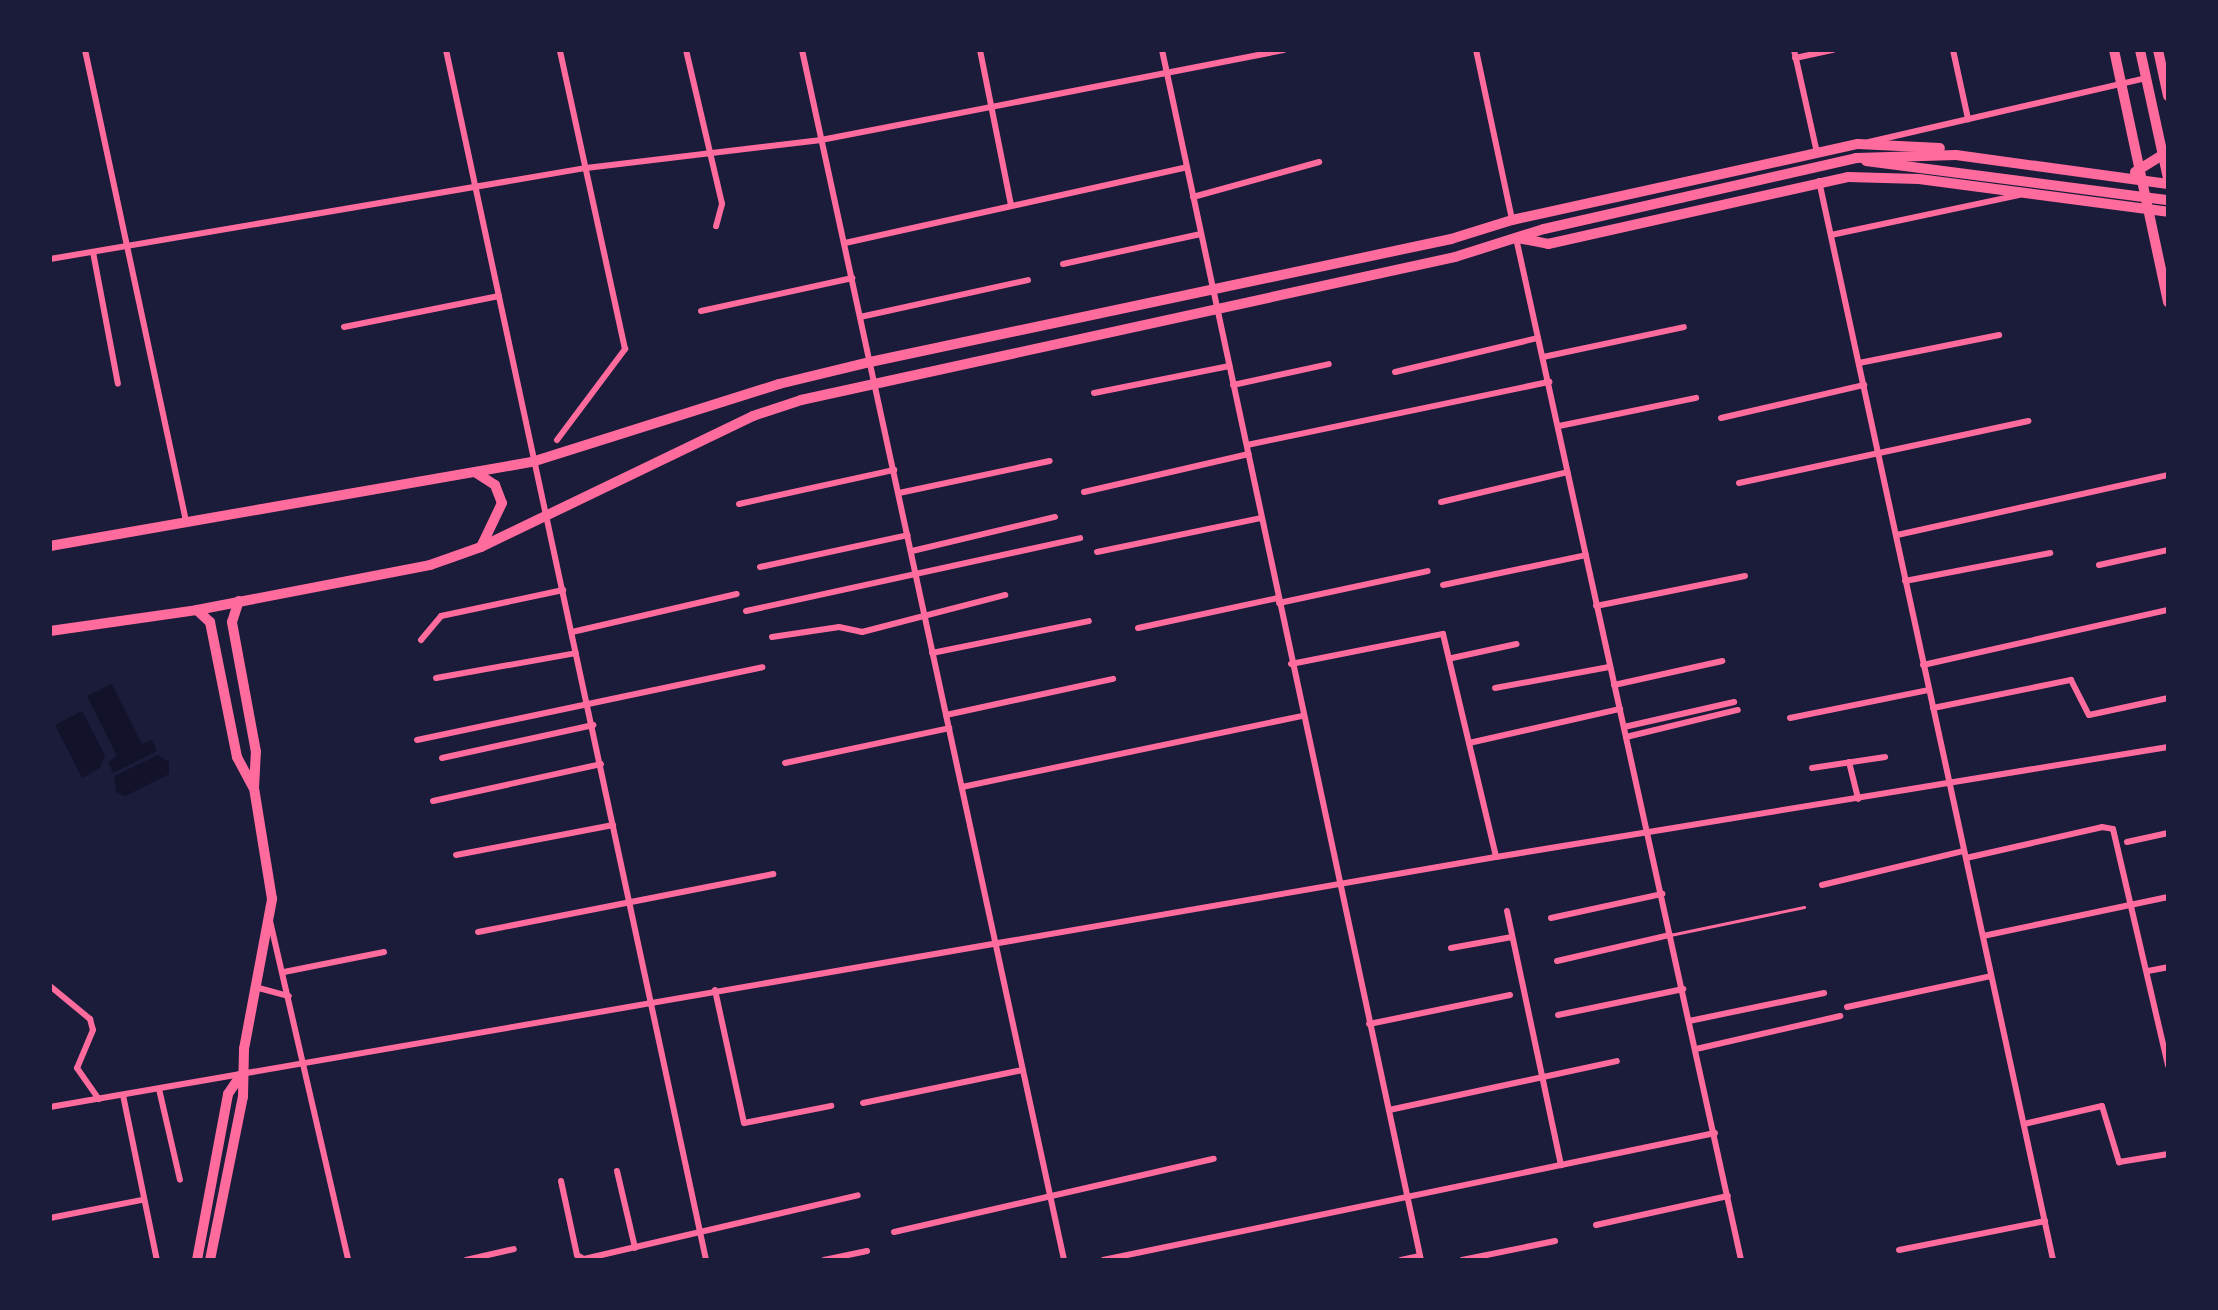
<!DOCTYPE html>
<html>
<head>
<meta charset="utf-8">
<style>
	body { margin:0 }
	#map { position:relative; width:2218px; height:1310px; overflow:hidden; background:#1b1b3a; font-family:Ubuntu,sans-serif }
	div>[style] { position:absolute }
	.water>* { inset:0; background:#12122b }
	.service>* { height:3px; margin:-1.5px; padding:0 1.5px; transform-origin:1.5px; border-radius:1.5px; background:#ff6b9d }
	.minor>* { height:6px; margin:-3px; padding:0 3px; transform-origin:3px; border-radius:3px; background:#ff6b9d }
	.primary>* { height:10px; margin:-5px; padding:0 5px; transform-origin:5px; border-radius:5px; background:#ff6b9d }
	span { translate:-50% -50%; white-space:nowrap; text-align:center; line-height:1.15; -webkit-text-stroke:6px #1b1b3a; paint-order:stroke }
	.frame { position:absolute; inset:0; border:52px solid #1b1b3a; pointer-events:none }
</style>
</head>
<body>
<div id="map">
	<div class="water">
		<div style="clip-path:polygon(112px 684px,142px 744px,152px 740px,157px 751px,113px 773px,108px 762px,117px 756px,87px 696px)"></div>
		<div style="clip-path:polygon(82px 711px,105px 755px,100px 768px,82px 778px,55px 725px)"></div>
		<div style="clip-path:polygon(158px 755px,169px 762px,169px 774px,125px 796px,116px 792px,114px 776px)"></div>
	</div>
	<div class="service">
		<div style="left:1670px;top:935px;width:137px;rotate:-11.8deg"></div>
	</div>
	<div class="minor">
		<div style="left:85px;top:50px;width:482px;rotate:77.9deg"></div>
		<div style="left:446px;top:50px;width:1238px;rotate:77.87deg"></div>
		<div style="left:686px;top:50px;width:158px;rotate:76.8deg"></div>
		<div style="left:722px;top:204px;width:23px;rotate:105deg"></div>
		<div style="left:802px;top:50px;width:1238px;rotate:77.78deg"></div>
		<div style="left:980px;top:50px;width:158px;rotate:78.7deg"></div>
		<div style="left:1162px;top:50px;width:1237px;rotate:77.92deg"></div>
		<div style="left:1476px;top:50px;width:174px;rotate:78deg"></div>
		<div style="left:1794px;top:50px;width:106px;rotate:77.4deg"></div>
		<div style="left:1953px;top:50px;width:71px;rotate:77.7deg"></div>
		<div style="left:1795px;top:58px;width:39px;rotate:-12deg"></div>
		<div style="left:1869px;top:142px;width:284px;rotate:-13deg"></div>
		<div style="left:1819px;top:181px;width:1104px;rotate:77.76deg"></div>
		<div style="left:1193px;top:197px;width:131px;rotate:-15.5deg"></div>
		<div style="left:1831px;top:235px;width:192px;rotate:-12deg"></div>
		<div style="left:1516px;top:238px;width:1046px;rotate:77.58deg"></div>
		<div style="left:845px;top:243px;width:350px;rotate:-12.5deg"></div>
		<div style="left:93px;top:252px;width:134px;rotate:79.3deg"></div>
		<div style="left:50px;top:259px;width:544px;rotate:-9.64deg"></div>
		<div style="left:586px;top:168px;width:237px;rotate:-6.8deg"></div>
		<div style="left:821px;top:140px;width:471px;rotate:-11deg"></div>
		<div style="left:1063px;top:264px;width:141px;rotate:-12.3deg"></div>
		<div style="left:701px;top:311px;width:155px;rotate:-12.3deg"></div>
		<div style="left:860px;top:317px;width:172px;rotate:-12.4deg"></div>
		<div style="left:344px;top:327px;width:158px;rotate:-11.3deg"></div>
		<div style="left:1543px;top:357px;width:144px;rotate:-12deg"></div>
		<div style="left:1859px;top:363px;width:143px;rotate:-11.3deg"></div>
		<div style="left:1395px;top:372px;width:147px;rotate:-13.4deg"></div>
		<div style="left:1233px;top:385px;width:98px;rotate:-12.3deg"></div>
		<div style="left:1094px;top:393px;width:138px;rotate:-11.3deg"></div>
		<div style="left:1721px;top:418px;width:147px;rotate:-13deg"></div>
		<div style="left:1559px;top:426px;width:140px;rotate:-11.6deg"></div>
		<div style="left:557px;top:440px;width:114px;rotate:-53.2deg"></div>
		<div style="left:625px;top:349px;width:306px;rotate:-102.3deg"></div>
		<div style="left:1247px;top:445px;width:309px;rotate:-11.8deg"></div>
		<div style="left:1739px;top:483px;width:296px;rotate:-12.1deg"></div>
		<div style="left:1084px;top:492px;width:169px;rotate:-13deg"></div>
		<div style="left:899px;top:493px;width:154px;rotate:-12deg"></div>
		<div style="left:1441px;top:502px;width:130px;rotate:-13.3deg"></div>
		<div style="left:739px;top:504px;width:159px;rotate:-12.4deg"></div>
		<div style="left:1897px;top:535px;width:278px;rotate:-12.5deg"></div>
		<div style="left:912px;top:551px;width:147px;rotate:-13.4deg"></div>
		<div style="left:1097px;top:552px;width:167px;rotate:-11.7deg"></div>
		<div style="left:2099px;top:565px;width:71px;rotate:-12.3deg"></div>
		<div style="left:760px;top:567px;width:151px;rotate:-12.2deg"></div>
		<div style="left:1905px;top:581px;width:148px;rotate:-10.9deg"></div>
		<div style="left:1443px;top:585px;width:146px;rotate:-11.8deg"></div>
		<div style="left:1279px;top:603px;width:152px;rotate:-12.1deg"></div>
		<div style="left:1596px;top:606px;width:152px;rotate:-11.4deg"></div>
		<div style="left:746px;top:611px;width:342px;rotate:-12.3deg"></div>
		<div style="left:1138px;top:628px;width:143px;rotate:-12.1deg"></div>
		<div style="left:572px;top:632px;width:169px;rotate:-13deg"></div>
		<div style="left:772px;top:637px;width:68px;rotate:-8.5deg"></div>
		<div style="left:839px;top:627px;width:24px;rotate:12deg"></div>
		<div style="left:862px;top:632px;width:148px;rotate:-14.5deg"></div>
		<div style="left:421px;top:640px;width:31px;rotate:-50deg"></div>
		<div style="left:441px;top:616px;width:125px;rotate:-12deg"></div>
		<div style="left:932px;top:653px;width:160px;rotate:-11.5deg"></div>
		<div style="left:1452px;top:658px;width:66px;rotate:-12.2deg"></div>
		<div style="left:1291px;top:664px;width:155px;rotate:-11.2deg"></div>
		<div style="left:1443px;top:634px;width:229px;rotate:76.6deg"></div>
		<div style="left:1923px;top:665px;width:251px;rotate:-12.7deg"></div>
		<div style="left:436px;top:678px;width:142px;rotate:-10.1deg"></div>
		<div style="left:1614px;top:685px;width:111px;rotate:-12.5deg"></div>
		<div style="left:1495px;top:688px;width:116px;rotate:-10.4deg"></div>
		<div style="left:1933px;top:708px;width:141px;rotate:-11.5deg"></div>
		<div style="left:2071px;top:680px;width:39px;rotate:63deg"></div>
		<div style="left:2089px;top:715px;width:81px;rotate:-12.1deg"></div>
		<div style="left:946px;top:715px;width:171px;rotate:-12.2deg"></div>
		<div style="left:1790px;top:718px;width:142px;rotate:-11.4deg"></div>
		<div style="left:1624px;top:727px;width:113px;rotate:-12.8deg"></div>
		<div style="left:1626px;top:737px;width:115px;rotate:-13.6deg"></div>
		<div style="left:417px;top:740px;width:353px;rotate:-11.9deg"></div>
		<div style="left:1469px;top:743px;width:155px;rotate:-12.7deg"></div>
		<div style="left:442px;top:758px;width:155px;rotate:-12.3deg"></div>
		<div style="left:1849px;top:762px;width:38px;rotate:76deg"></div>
		<div style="left:785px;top:763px;width:168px;rotate:-12deg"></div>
		<div style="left:1812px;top:768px;width:74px;rotate:-8.6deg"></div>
		<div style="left:962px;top:787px;width:348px;rotate:-11.8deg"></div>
		<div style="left:433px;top:801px;width:172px;rotate:-12.4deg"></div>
		<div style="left:2127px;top:842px;width:42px;rotate:-12.4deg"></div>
		<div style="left:456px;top:855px;width:160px;rotate:-10.8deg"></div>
		<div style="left:1966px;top:858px;width:139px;rotate:-12.8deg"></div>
		<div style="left:2102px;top:827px;width:11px;rotate:10deg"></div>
		<div style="left:2113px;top:829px;width:243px;rotate:76.9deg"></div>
		<div style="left:1822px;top:885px;width:146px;rotate:-13.5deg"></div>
		<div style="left:1507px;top:911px;width:260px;rotate:78deg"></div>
		<div style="left:1551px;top:918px;width:114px;rotate:-12.2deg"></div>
		<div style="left:270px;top:921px;width:348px;rotate:77deg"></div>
		<div style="left:478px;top:932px;width:301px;rotate:-11.1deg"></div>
		<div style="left:1983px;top:936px;width:189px;rotate:-11.9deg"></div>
		<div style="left:1451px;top:948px;width:62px;rotate:-10.2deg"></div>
		<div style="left:1557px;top:961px;width:116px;rotate:-13deg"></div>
		<div style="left:2148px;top:971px;width:20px;rotate:-11deg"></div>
		<div style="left:284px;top:972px;width:102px;rotate:-11.3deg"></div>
		<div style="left:50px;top:986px;width:52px;rotate:39.5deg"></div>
		<div style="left:90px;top:1019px;width:11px;rotate:75deg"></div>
		<div style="left:93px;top:1030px;width:41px;rotate:112.8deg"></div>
		<div style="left:77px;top:1068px;width:38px;rotate:55deg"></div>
		<div style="left:255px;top:987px;width:35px;rotate:15deg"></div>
		<div style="left:715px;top:990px;width:136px;rotate:77.7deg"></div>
		<div style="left:744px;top:1123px;width:89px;rotate:-11.1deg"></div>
		<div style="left:1847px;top:1007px;width:147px;rotate:-12.1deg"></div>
		<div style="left:1558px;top:1015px;width:128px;rotate:-11.7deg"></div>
		<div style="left:1689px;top:1021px;width:138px;rotate:-11.7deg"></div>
		<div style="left:1369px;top:1024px;width:144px;rotate:-11.6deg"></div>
		<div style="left:1696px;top:1049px;width:148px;rotate:-12.9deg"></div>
		<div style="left:159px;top:1089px;width:93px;rotate:77deg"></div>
		<div style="left:123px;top:1095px;width:168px;rotate:78.4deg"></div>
		<div style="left:863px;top:1103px;width:163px;rotate:-11.7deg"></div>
		<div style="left:50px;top:1107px;width:1467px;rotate:-9.81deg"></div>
		<div style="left:1496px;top:857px;width:681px;rotate:-9.3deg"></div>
		<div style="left:1389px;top:1110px;width:233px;rotate:-12.1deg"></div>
		<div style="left:2024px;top:1124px;width:80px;rotate:-13deg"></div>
		<div style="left:2102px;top:1106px;width:59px;rotate:73.1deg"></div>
		<div style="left:2119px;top:1162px;width:50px;rotate:-9.3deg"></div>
		<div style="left:617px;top:1171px;width:79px;rotate:76.8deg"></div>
		<div style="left:561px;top:1181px;width:76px;rotate:77.8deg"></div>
		<div style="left:577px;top:1255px;width:8px;rotate:30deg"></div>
		<div style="left:584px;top:1259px;width:281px;rotate:-13.1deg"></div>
		<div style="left:50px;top:1218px;width:94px;rotate:-11.1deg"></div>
		<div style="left:1596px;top:1225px;width:135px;rotate:-12.4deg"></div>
		<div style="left:894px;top:1232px;width:328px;rotate:-12.9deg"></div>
		<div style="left:1899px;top:1250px;width:149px;rotate:-11.2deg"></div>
		<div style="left:466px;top:1260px;width:49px;rotate:-12.9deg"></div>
		<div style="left:824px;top:1260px;width:44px;rotate:-11.8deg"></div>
		<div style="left:1103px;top:1260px;width:625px;rotate:-11.72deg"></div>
		<div style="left:1401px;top:1260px;width:19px;rotate:-12deg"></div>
		<div style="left:1462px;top:1260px;width:95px;rotate:-11.5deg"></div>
	</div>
	<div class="primary">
		<div style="left:2114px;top:50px;width:258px;rotate:77.9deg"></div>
		<div style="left:2140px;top:50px;width:131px;rotate:77.7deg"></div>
		<div style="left:2158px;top:50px;width:47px;rotate:77.7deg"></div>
		<div style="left:1866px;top:161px;width:305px;rotate:7.4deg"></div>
		<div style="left:2135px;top:172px;width:36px;rotate:-32deg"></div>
		<div style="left:1518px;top:238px;width:31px;rotate:11deg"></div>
		<div style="left:1548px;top:244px;width:307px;rotate:-12.6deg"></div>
		<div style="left:1848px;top:177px;width:71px;rotate:1.6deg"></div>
		<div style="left:1919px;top:179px;width:251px;rotate:7.5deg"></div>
		<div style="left:475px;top:472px;width:24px;rotate:33deg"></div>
		<div style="left:495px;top:485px;width:19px;rotate:69deg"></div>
		<div style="left:502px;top:503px;width:47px;rotate:115.5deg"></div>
		<div style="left:50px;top:546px;width:492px;rotate:-9.9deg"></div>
		<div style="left:535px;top:461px;width:256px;rotate:-17.5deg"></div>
		<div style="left:779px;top:384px;width:94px;rotate:-13.6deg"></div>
		<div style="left:870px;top:362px;width:594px;rotate:-11.95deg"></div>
		<div style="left:1451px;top:239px;width:64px;rotate:-17.3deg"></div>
		<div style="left:1512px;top:220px;width:354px;rotate:-12.4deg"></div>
		<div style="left:1858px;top:144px;width:82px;rotate:2.8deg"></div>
		<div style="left:197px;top:610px;width:18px;rotate:43deg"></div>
		<div style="left:210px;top:622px;width:138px;rotate:78.7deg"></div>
		<div style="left:237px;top:757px;width:34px;rotate:62deg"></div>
		<div style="left:50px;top:631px;width:148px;rotate:-8.1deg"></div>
		<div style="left:197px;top:610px;width:237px;rotate:-10.9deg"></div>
		<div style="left:430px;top:565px;width:54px;rotate:-19.4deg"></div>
		<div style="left:481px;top:547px;width:302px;rotate:-25.7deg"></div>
		<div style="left:753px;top:416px;width:51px;rotate:-18.4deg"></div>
		<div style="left:801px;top:400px;width:669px;rotate:-12.33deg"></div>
		<div style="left:1455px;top:257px;width:93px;rotate:-17.5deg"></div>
		<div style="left:1544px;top:229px;width:320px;rotate:-12.8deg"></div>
		<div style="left:1856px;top:158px;width:100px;rotate:-1.7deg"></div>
		<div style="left:1956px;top:155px;width:214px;rotate:7.8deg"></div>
		<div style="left:197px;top:1260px;width:169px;rotate:-79.4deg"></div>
		<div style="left:228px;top:1094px;width:22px;rotate:-56deg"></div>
		<div style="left:210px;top:1260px;width:166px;rotate:-78.6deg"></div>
		<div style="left:243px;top:1097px;width:48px;rotate:-88.8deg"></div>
		<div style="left:244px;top:1049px;width:153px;rotate:-79.4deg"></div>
		<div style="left:272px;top:899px;width:112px;rotate:-99.2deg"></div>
		<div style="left:254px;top:788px;width:36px;rotate:-87deg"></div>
		<div style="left:256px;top:752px;width:132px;rotate:-100.5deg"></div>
		<div style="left:232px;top:622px;width:22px;rotate:-72deg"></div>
	</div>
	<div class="frame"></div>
</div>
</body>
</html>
